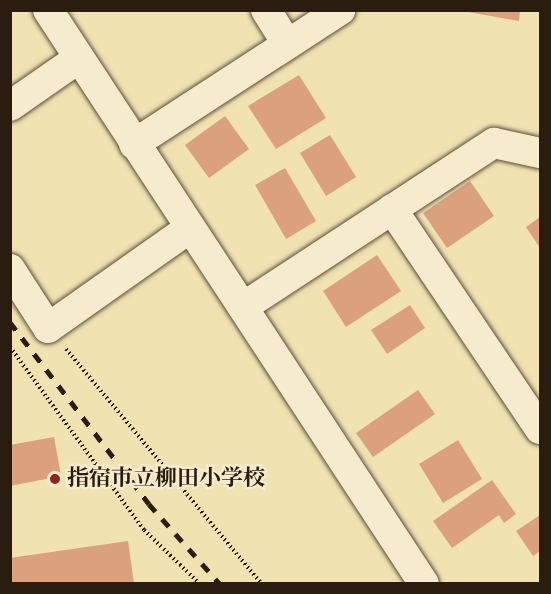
<!DOCTYPE html>
<html>
<head>
<meta charset="utf-8">
<style>
	body { margin:0 }
	#map { position:relative; width:551px; height:594px; overflow:hidden; background:#f1e2b2; font-family:Cardo,"Noto Serif JP",serif }
	div>[style] { position:absolute }
	.building>* { inset:0; background:#dba17d }
	.path>* { height:4px; margin-top:-2px; transform-origin:0; background:repeating-linear-gradient(90deg,#2b1c10 0 1.5px,transparent 0 4.5px) }
	.roads { filter:drop-shadow(0 0 2px #5c4e38) drop-shadow(0 0 2px #5c4e38) }
	.street>* { height:30px; margin:-15px; padding:0 15px; transform-origin:15px; border-radius:15px; background:#f6eccd }
	.rail>* { height:4.5px; margin-top:-2.25px; transform-origin:0; background:repeating-linear-gradient(90deg,#2b1c10 0 10px,transparent 0 20px) }
	.dots>* { width:16px; height:16px; translate:-50% -50%; box-sizing:border-box; border:3px solid #f6eccd; border-radius:50% }
	span { translate:-50% -50%; white-space:nowrap; text-align:center; line-height:1.15; -webkit-text-stroke:5px #f6eccd; paint-order:stroke }
	.poi-label { font-size:22px; color:#2b1c10; font-weight:700 }
	.left { translate:0 -50%; text-align:left }
	.frame { position:absolute; inset:0; border:12px solid #2b1c10; pointer-events:none }
</style>
</head>
<body>
<div id="map">
	<div class="building">
		<div style="clip-path:polygon(457px 10px,520px 10px,519px 21px)"></div>
		<div style="clip-path:polygon(299px 75px,326px 118px,276px 149px,248px 106px)"></div>
		<div style="clip-path:polygon(225px 116px,249px 149px,209px 178px,185px 145px)"></div>
		<div style="clip-path:polygon(330px 135px,356px 177px,326px 196px,300px 153px)"></div>
		<div style="clip-path:polygon(285px 168px,316px 221px,286px 239px,255px 185px)"></div>
		<div style="clip-path:polygon(470px 181px,494px 216px,447px 248px,423px 213px)"></div>
		<div style="clip-path:polygon(540px 217px,540px 248px,526px 227px)"></div>
		<div style="clip-path:polygon(377px 255px,401px 291px,346px 327px,323px 291px)"></div>
		<div style="clip-path:polygon(410px 305px,425px 328px,387px 354px,371px 330px)"></div>
		<div style="clip-path:polygon(418px 390px,435px 414px,373px 457px,356px 433px)"></div>
		<div style="clip-path:polygon(54px 437px,61px 476px,10px 486px,10px 445px)"></div>
		<div style="clip-path:polygon(458px 440px,482px 479px,443px 503px,419px 464px)"></div>
		<div style="clip-path:polygon(492px 480px,516px 514px,504px 523px,499px 515px,452px 548px,433px 521px)"></div>
		<div style="clip-path:polygon(540px 515px,540px 551px,533px 556px,516px 531px)"></div>
		<div style="clip-path:polygon(128px 541px,134px 584px,10px 584px,10px 558px)"></div>
	</div>
	<div class="path">
		<div style="left:10px;top:347px;width:227px;rotate:53.8deg"></div>
		<div style="left:144px;top:530px;width:78px;rotate:44deg"></div>
		<div style="left:66px;top:349px;width:306px;rotate:50.2deg"></div>
	</div>
	<div class="roads">
		<div class="street">
			<div style="left:48px;top:10px;width:686px;rotate:56.77deg"></div>
			<div style="left:266px;top:10px;width:39px;rotate:58deg"></div>
			<div style="left:10px;top:106px;width:84px;rotate:-34.8deg"></div>
			<div style="left:134px;top:144px;width:246px;rotate:-33deg"></div>
			<div style="left:392px;top:209px;width:265px;rotate:56.1deg"></div>
			<div style="left:10px;top:269px;width:70px;rotate:57.2deg"></div>
			<div style="left:48px;top:328px;width:174px;rotate:-35.2deg"></div>
			<div style="left:243px;top:307px;width:300px;rotate:-33.2deg"></div>
			<div style="left:494px;top:143px;width:47px;rotate:12.3deg"></div>
		</div>
	</div>
	<div class="rail">
		<div style="left:10px;top:322px;width:229px;rotate:52.6deg"></div>
		<div style="left:149px;top:504px;width:107px;rotate:48.4deg"></div>
	</div>
	<div class="dots">
		<div style="left:55px;top:479px;background:#8f2418"></div>
	</div>
	<div class="poi-label">
		<span class="left" style="left:67px;top:479px">指宿市立柳田小学校</span>
	</div>
	<div class="frame"></div>
</div>
</body>
</html>
